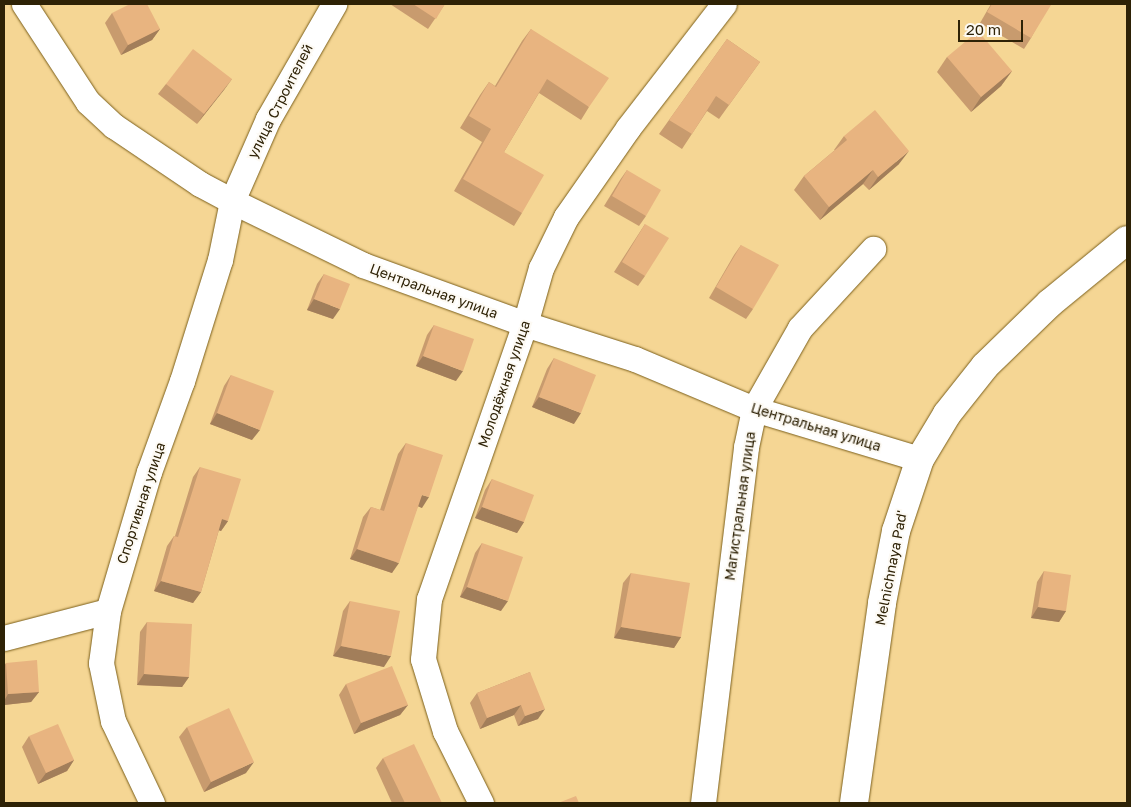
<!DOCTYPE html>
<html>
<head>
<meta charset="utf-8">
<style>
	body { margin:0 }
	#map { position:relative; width:1131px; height:807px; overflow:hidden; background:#f5d694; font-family:"Golos Text",sans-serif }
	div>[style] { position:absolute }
	.roads { filter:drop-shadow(0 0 1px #7b5f1b) drop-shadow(0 0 1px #7b5f1b) }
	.minor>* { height:25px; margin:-12.5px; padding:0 12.5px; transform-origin:12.5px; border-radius:12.5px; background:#fff }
	.tertiary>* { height:28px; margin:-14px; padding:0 14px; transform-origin:14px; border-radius:14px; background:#fff }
	.wall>* { inset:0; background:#c89b6e }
	.shaded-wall>* { inset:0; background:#a27e5a }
	.building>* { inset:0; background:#e8b480 }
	span { translate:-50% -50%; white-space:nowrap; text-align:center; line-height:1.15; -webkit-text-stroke:4px #fdfaf4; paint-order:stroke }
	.street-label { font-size:14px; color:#2e2206 }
	.frame { position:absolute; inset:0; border:5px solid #2e2206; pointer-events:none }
	.scale { position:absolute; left:958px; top:20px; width:65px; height:22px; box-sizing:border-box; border:2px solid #2e2206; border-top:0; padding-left:6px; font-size:15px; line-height:18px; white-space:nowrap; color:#2e2206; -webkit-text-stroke:4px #fdfaf4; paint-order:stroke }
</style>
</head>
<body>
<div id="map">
	<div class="roads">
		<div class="minor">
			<div style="left:24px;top:4px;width:117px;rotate:56.9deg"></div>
			<div style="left:88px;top:102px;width:35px;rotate:43deg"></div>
			<div style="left:114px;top:126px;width:104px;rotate:34deg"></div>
			<div style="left:200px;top:184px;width:36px;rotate:28deg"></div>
			<div style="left:232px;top:201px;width:146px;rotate:26deg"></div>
			<div style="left:363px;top:265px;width:172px;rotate:20deg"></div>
			<div style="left:525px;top:324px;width:115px;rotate:17.7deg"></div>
			<div style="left:635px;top:359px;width:129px;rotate:22.8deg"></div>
			<div style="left:754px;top:409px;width:173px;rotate:16.8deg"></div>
			<div style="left:4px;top:638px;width:107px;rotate:-14.6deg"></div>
			<div style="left:152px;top:803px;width:91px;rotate:-115.4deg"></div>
			<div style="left:113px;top:721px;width:59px;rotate:-101.7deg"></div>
			<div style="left:101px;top:663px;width:52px;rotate:-82.3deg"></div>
			<div style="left:108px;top:611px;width:145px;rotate:-73.6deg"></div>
			<div style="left:149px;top:472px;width:97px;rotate:-70.1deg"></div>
			<div style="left:182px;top:381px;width:127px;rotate:-72.6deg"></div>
			<div style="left:220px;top:260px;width:60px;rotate:-78.5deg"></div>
			<div style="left:232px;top:201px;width:90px;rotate:-66.3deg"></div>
			<div style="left:268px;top:119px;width:133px;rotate:-60.1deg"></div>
			<div style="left:481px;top:803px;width:80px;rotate:-116.6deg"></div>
			<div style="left:445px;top:731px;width:75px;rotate:-107deg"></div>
			<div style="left:423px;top:659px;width:60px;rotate:-84.3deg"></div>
			<div style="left:429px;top:599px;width:291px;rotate:-70.8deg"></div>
			<div style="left:525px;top:324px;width:58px;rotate:-74.1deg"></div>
			<div style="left:541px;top:268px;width:57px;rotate:-63.9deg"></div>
			<div style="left:566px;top:217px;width:108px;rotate:-55.1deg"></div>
			<div style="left:628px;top:128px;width:157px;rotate:-52.3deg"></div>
			<div style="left:703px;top:803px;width:359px;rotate:-83.1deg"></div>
			<div style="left:746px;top:447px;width:39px;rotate:-78deg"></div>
			<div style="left:754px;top:409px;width:93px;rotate:-60.4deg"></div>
			<div style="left:800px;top:328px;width:108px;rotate:-47.3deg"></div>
		</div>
		<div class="tertiary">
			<div style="left:854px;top:803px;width:202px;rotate:-82deg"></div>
			<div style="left:882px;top:603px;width:73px;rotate:-79deg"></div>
			<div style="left:896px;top:531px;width:76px;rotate:-71.6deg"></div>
			<div style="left:920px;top:459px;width:52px;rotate:-59deg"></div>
			<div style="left:947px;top:414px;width:61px;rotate:-51.6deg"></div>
			<div style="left:985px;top:366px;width:91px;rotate:-44.1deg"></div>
			<div style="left:1050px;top:303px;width:99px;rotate:-39.3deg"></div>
		</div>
	</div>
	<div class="wall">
		<div style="clip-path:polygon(390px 4px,445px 4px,428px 29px)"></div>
		<div style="clip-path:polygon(991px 4px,1049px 4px,1031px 38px,1024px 49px,980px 23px)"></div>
		<div style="clip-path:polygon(112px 13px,160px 29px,152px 40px,121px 55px,105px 23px)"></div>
		<div style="clip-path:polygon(531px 29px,589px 107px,581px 120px,539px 93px,504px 152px,522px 213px,514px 226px,454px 191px,482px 142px,460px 128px,480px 95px,489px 82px,495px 86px,522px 41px)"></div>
		<div style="clip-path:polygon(727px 39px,760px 62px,719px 119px,707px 111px,682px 149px,659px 134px)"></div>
		<div style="clip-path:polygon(947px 57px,1012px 71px,1001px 86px,971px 112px,937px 72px)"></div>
		<div style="clip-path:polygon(232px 79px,197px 124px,158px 94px,166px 84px)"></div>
		<div style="clip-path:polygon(844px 136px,899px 164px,869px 190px,863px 184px,820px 220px,794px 190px,804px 176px,835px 150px,834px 150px)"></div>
		<div style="clip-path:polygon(627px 170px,646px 216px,639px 226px,604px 206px,620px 180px)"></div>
		<div style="clip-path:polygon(645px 224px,645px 276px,638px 286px,614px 272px)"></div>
		<div style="clip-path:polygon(741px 245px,753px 309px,746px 319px,709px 298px,734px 255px)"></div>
		<div style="clip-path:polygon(324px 274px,333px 319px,307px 310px,317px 284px)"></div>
		<div style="clip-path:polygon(434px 325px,456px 381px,416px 366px,427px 335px)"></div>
		<div style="clip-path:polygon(554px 358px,574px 424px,532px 407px,547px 369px)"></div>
		<div style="clip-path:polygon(231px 375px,252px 440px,210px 424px,224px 386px)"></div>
		<div style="clip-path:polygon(406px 443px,422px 508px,418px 506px,392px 573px,350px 559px,363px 517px,371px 507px,380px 510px,398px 454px)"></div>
		<div style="clip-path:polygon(200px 467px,228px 521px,221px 531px,219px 530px,201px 592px,193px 603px,154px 591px,167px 546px,174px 536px,175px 536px,193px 477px)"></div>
		<div style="clip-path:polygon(492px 479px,524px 522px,517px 533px,475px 518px,485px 490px)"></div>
		<div style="clip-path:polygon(482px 543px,501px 611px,460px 597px,475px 553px)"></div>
		<div style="clip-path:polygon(1044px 571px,1066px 611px,1059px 622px,1031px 618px,1037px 582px)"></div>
		<div style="clip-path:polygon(631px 573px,681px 637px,674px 648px,614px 638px,623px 583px)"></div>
		<div style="clip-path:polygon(350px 601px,384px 667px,333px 656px,343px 611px)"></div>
		<div style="clip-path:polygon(147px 622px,189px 677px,182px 687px,137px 685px,140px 632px)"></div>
		<div style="clip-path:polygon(6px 663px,39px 692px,31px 702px,4px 705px,4px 666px)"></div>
		<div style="clip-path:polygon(530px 672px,538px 719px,518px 726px,514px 715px,480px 729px,470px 703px,477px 693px)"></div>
		<div style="clip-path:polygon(346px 684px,408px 705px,400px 715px,354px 734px,339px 695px)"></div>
		<div style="clip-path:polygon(187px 727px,246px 773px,204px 792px,179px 737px)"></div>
		<div style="clip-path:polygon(29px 736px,74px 760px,67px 771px,38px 784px,22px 747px)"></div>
		<div style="clip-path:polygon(383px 758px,442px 803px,392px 803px,376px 768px)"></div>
	</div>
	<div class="shaded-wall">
		<div style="clip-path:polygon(160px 29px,152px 40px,121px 55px,128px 45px)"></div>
		<div style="clip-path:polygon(1012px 71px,1001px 86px,971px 112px,981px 97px)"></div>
		<div style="clip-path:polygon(232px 79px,224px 90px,197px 124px,204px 114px)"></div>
		<div style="clip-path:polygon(909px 151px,899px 164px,869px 190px,878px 177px)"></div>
		<div style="clip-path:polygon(873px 170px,863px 184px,820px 220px,829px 207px)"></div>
		<div style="clip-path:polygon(314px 299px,340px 309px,333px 319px,307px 310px)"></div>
		<div style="clip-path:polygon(423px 356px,463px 371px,456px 381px,416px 366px)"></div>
		<div style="clip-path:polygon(539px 397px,581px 413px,574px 424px,532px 407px)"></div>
		<div style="clip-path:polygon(217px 413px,260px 430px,252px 440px,210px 424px)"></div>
		<div style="clip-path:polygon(422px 495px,429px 497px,422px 508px,415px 505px)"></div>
		<div style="clip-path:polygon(482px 507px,524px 522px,517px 533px,475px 518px)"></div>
		<div style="clip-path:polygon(222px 519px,228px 521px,221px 531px,215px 529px)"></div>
		<div style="clip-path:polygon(357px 549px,399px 563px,392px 573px,350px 559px)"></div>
		<div style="clip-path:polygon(161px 581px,201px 592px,193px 603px,154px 591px)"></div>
		<div style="clip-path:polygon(467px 587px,508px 601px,501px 611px,460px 597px)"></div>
		<div style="clip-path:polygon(1038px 607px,1066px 611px,1059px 622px,1031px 618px)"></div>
		<div style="clip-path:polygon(621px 627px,681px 637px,674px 648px,614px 638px)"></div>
		<div style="clip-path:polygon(341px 646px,391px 656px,384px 667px,333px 656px)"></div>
		<div style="clip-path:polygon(144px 674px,189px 677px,182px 687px,137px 685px)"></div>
		<div style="clip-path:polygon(39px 692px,31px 702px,4px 705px,4px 701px,8px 694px)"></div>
		<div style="clip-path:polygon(408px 705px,400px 715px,354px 734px,361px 723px)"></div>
		<div style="clip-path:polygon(521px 705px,514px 715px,480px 729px,487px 718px)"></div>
		<div style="clip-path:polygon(545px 709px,538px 719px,518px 726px,525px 716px)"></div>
		<div style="clip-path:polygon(74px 760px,67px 771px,38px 784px,46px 773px)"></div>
		<div style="clip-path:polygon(254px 762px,246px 773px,204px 792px,211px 782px)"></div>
	</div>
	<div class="building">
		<div style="clip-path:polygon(130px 4px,147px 4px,160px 29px,128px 45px,112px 13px)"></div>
		<div style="clip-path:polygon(413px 4px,445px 4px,436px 19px)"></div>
		<div style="clip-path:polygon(992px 4px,1049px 4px,1051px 5px,1031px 38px,987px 12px)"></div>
		<div style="clip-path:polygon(531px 29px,609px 78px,589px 107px,547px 79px,504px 152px,544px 175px,522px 213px,463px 179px,491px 129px,469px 116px,489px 82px,496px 87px)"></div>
		<div style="clip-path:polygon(978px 31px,1012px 71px,981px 97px,947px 57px)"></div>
		<div style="clip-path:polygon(727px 39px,760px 62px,729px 105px,716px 96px,692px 134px,669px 120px)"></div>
		<div style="clip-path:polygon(193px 49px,232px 79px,204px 114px,166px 84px)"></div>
		<div style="clip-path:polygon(875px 110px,909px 151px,878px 177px,873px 170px,829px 207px,804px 176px,847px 140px,844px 136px)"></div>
		<div style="clip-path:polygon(627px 170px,661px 190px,646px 216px,612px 196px)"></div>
		<div style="clip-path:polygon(645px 224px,669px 238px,645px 276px,622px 262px)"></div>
		<div style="clip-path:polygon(741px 245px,779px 265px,753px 309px,716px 287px)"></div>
		<div style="clip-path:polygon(324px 274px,350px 284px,340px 309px,314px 299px)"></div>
		<div style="clip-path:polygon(434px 325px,474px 339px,463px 371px,423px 356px)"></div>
		<div style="clip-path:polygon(554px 358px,596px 375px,581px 413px,539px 397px)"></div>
		<div style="clip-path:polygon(231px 375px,274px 391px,260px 430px,217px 413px)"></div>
		<div style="clip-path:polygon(406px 443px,443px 455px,429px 497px,422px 495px,399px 563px,357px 549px,371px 507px,384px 511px)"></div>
		<div style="clip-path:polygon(200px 467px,241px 479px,228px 521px,222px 519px,201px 592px,161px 581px,174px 536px,178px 537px)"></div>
		<div style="clip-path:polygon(492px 479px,534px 495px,524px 522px,482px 507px)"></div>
		<div style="clip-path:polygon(482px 543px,523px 557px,508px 601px,467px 587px)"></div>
		<div style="clip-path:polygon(1044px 571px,1071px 575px,1066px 611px,1038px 607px)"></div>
		<div style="clip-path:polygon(631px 573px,690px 583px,681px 637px,621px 627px)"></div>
		<div style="clip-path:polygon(350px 601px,400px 611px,391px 656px,341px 646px)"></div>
		<div style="clip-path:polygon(147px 622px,192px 624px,189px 677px,144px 674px)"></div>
		<div style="clip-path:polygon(37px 660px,39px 692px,8px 694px,6px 663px)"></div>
		<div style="clip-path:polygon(392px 666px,408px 705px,361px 723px,346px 684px)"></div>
		<div style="clip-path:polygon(530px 672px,545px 709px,525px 716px,521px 705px,487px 718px,477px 693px)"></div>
		<div style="clip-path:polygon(229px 708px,254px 762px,211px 782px,187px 727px)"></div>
		<div style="clip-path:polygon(58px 724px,74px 760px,46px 773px,29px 736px)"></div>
		<div style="clip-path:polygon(414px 744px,442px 803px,405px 803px,383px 758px)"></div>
		<div style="clip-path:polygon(576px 796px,579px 803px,558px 803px)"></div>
	</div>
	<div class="street-label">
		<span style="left:280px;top:101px;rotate:-63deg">улица Строителей</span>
		<span style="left:434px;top:291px;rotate:20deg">Центральная улица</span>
		<span style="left:504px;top:384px;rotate:-71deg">Молодёжная улица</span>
		<span style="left:816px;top:427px;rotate:17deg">Центральная улица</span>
		<span style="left:141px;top:503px;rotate:-72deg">Спортивная улица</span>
		<span style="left:740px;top:506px;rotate:-82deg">Магистральная улица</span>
		<span style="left:891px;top:568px;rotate:-79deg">Melnichnaya Pad'</span>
	</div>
	<div class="frame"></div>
	<div class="scale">20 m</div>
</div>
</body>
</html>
